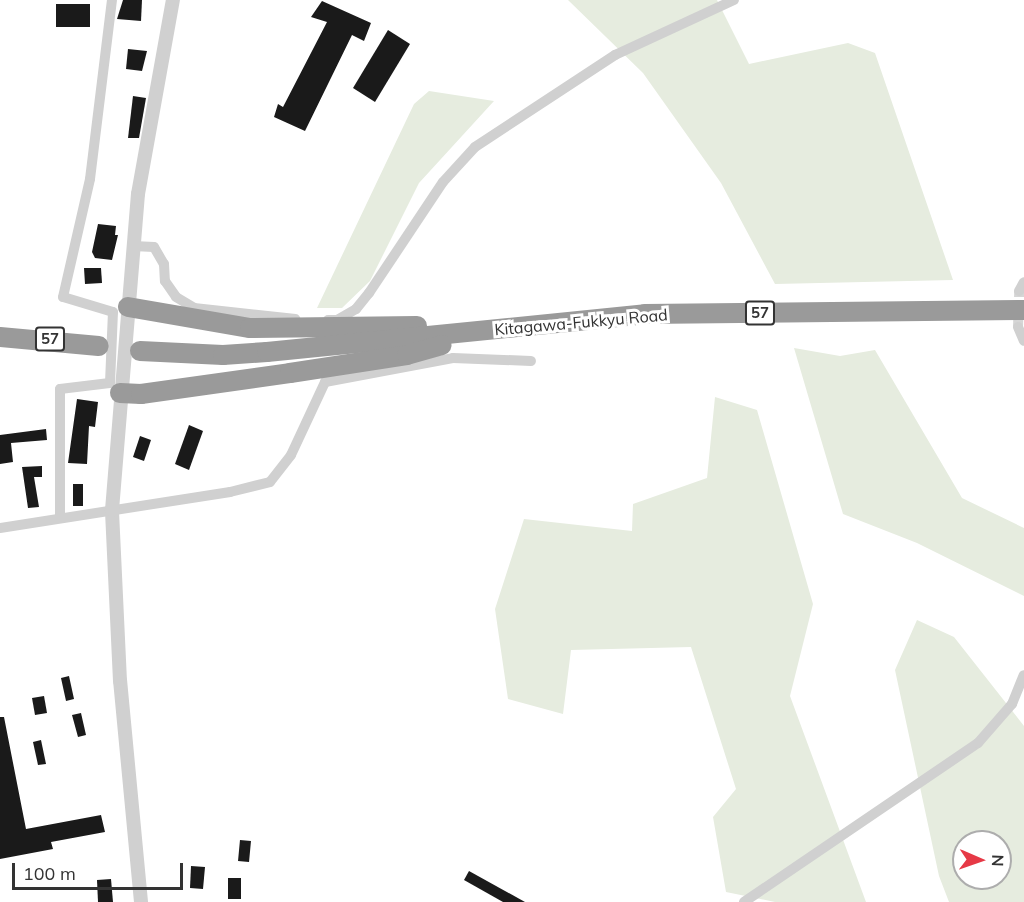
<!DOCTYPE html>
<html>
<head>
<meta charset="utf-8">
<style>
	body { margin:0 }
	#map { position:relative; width:1024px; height:902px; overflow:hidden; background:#fff; font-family:Mulish,sans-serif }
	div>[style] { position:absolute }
	.green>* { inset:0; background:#e6ecdf }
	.building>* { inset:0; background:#1a1a1a }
	.minor-tunnel>* { height:10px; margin-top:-5px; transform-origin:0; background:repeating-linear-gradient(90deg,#d6d6d6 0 10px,transparent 0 15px) }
	.minor>* { height:10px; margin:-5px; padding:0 5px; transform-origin:5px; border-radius:5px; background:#d0d0d0 }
	.tertiary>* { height:14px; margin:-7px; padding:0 7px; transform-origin:7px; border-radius:7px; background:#d0d0d0 }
	.motorway>* { height:20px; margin:-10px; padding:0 10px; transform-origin:10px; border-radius:10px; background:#9a9a9a }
	span { translate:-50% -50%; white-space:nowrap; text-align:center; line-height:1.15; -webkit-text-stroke:6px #fff; paint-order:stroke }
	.shield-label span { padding:2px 4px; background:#fff; border:2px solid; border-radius:4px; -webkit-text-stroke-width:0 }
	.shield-label { font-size:15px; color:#333; font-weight:700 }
	.street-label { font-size:16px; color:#333 }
	.north { position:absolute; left:952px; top:830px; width:60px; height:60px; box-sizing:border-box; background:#fff; border:2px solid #adadad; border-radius:50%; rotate:92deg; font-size:16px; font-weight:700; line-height:24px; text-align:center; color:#333 }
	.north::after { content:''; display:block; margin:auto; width:21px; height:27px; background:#e63946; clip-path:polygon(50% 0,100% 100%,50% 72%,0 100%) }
	.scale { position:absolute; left:12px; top:863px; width:171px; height:27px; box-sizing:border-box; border:3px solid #333; border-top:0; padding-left:8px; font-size:18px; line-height:21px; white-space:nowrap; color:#333; -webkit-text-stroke:4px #fff; paint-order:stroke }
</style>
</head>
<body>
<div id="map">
	<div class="green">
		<div style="clip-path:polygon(568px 0,717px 0,749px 64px,848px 43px,875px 53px,953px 280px,775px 284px,721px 183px,643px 73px)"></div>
		<div style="clip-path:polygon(429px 91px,494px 101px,419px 183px,370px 281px,342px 308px,317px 308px,414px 104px)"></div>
		<div style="clip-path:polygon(794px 348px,840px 356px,875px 350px,962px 498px,1024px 528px,1024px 596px,917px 543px,843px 514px)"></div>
		<div style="clip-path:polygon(715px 397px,757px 410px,813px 604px,790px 696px,866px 902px,775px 902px,726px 892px,713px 817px,736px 789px,691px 647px,571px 650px,563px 714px,508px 699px,495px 609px,524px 519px,632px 531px,633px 504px,707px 478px)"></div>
		<div style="clip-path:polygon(evenodd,917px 620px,954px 637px,1024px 726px,1024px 902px,949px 902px,939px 876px,895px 670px,917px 620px,964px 842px,1000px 842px,1000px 878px,964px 878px,964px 842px)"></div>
	</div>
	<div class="building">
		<div style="clip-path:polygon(123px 0,142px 0,141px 21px,117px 19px)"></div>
		<div style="clip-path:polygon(322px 1px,371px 23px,364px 41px,352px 35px,305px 131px,274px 117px,278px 104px,283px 107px,327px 22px,311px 17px)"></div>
		<div style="clip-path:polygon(56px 4px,90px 4px,90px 27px,56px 27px)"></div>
		<div style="clip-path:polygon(388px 30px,410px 44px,375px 102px,353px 88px)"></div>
		<div style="clip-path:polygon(128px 49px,147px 51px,142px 71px,126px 69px)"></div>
		<div style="clip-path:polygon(133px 96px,146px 98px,139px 138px,128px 138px)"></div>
		<div style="clip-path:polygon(98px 224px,116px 226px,115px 235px,118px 235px,112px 260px,95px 258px,92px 252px)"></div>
		<div style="clip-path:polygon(84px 268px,101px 268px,102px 283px,85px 284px)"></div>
		<div style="clip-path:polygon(77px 399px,98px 402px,95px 427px,89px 426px,87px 464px,68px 463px)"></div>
		<div style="clip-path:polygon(189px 425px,203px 431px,189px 470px,175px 464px)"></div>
		<div style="clip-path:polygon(46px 429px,47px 440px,11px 443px,13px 462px,0 464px,0 435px)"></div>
		<div style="clip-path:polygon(140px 436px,151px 440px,144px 461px,133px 457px)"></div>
		<div style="clip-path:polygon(42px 466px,42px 477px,34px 477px,39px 507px,28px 508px,22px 467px)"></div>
		<div style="clip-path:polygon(73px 484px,83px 484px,83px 506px,73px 506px)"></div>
		<div style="clip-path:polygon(69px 676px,74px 699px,66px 701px,61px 678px)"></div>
		<div style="clip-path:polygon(44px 696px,47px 713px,35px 715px,32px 698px)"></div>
		<div style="clip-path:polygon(81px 713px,86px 735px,78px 737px,72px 715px)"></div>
		<div style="clip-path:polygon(0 717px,4px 717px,26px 829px,101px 815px,105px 832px,51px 842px,53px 849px,0 859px)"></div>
		<div style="clip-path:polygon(41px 740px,46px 764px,38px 765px,33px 742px)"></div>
		<div style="clip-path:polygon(240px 840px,251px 841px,249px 862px,238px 861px)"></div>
		<div style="clip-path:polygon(191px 866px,205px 867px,203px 889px,190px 888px)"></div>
		<div style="clip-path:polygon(469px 871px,525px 902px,503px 902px,464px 880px)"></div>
		<div style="clip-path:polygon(228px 878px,241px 878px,241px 899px,228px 899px)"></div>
		<div style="clip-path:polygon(111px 879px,113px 902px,98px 902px,97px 880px)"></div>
	</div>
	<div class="minor-tunnel">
		<div style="left:1018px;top:327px;width:36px;rotate:-88deg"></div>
	</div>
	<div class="minor">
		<div style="left:133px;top:246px;width:21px;rotate:3deg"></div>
		<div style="left:154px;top:247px;width:20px;rotate:60deg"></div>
		<div style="left:164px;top:264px;width:17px;rotate:87deg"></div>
		<div style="left:165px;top:281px;width:19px;rotate:55deg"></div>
		<div style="left:176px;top:297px;width:21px;rotate:31deg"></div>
		<div style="left:194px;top:308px;width:102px;rotate:6.2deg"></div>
		<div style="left:1019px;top:291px;width:10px;rotate:-61deg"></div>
		<div style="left:328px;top:320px;width:9px"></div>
		<div style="left:337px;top:320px;width:22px;rotate:-30deg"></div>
		<div style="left:356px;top:309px;width:21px;rotate:-51deg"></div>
		<div style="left:369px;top:293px;width:133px;rotate:-56.3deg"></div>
		<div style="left:443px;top:182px;width:47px;rotate:-47.6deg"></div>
		<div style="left:475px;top:147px;width:168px;rotate:-33.3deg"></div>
		<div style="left:615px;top:55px;width:131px;rotate:-24.8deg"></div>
		<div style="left:1018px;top:327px;width:15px;rotate:67deg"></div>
		<div style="left:60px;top:518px;width:129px;rotate:-90deg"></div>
		<div style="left:60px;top:389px;width:50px;rotate:-6.8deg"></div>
		<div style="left:110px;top:383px;width:71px;rotate:-87.6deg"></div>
		<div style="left:113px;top:312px;width:52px;rotate:-163.3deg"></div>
		<div style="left:63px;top:297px;width:121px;rotate:-77.1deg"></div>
		<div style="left:90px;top:179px;width:180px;rotate:-83deg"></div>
		<div style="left:0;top:528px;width:233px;rotate:-8.9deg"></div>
		<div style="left:230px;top:492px;width:41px;rotate:-14deg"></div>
		<div style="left:270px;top:482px;width:34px;rotate:-52deg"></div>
		<div style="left:291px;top:455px;width:81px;rotate:-65deg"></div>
		<div style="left:325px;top:382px;width:130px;rotate:-10.6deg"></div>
		<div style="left:453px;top:358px;width:78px;rotate:2.2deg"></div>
		<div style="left:744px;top:902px;width:283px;rotate:-34.2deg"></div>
		<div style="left:978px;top:743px;width:52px;rotate:-48.9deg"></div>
		<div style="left:1012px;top:704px;width:31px;rotate:-68deg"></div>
	</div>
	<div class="tertiary">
		<div style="left:141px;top:902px;width:222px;rotate:-95.4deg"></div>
		<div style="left:120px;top:681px;width:171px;rotate:-92.7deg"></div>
		<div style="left:112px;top:510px;width:317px;rotate:-85.3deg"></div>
		<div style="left:138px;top:194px;width:197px;rotate:-79.8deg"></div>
	</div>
	<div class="motorway">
		<div style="left:128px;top:307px;width:124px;rotate:9.8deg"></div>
		<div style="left:250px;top:328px;width:167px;rotate:-0.7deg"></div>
		<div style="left:0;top:337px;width:99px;rotate:5.2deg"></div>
		<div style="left:140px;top:351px;width:83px;rotate:2.8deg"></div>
		<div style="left:223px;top:355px;width:44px;rotate:-3.9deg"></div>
		<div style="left:267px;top:352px;width:380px;rotate:-5.7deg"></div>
		<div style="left:645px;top:314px;width:379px;rotate:-0.6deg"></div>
		<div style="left:120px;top:393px;width:21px;rotate:3deg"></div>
		<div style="left:141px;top:394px;width:150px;rotate:-8deg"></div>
		<div style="left:290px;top:373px;width:118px;rotate:-8.7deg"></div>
		<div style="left:407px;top:355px;width:36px;rotate:-16deg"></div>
	</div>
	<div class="shield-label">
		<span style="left:760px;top:313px">57</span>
		<span style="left:50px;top:339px">57</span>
	</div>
	<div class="street-label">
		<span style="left:581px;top:322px;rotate:-5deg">Kitagawa-Fukkyu Road</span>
	</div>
	<div class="north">N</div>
	<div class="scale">100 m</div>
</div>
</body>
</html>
